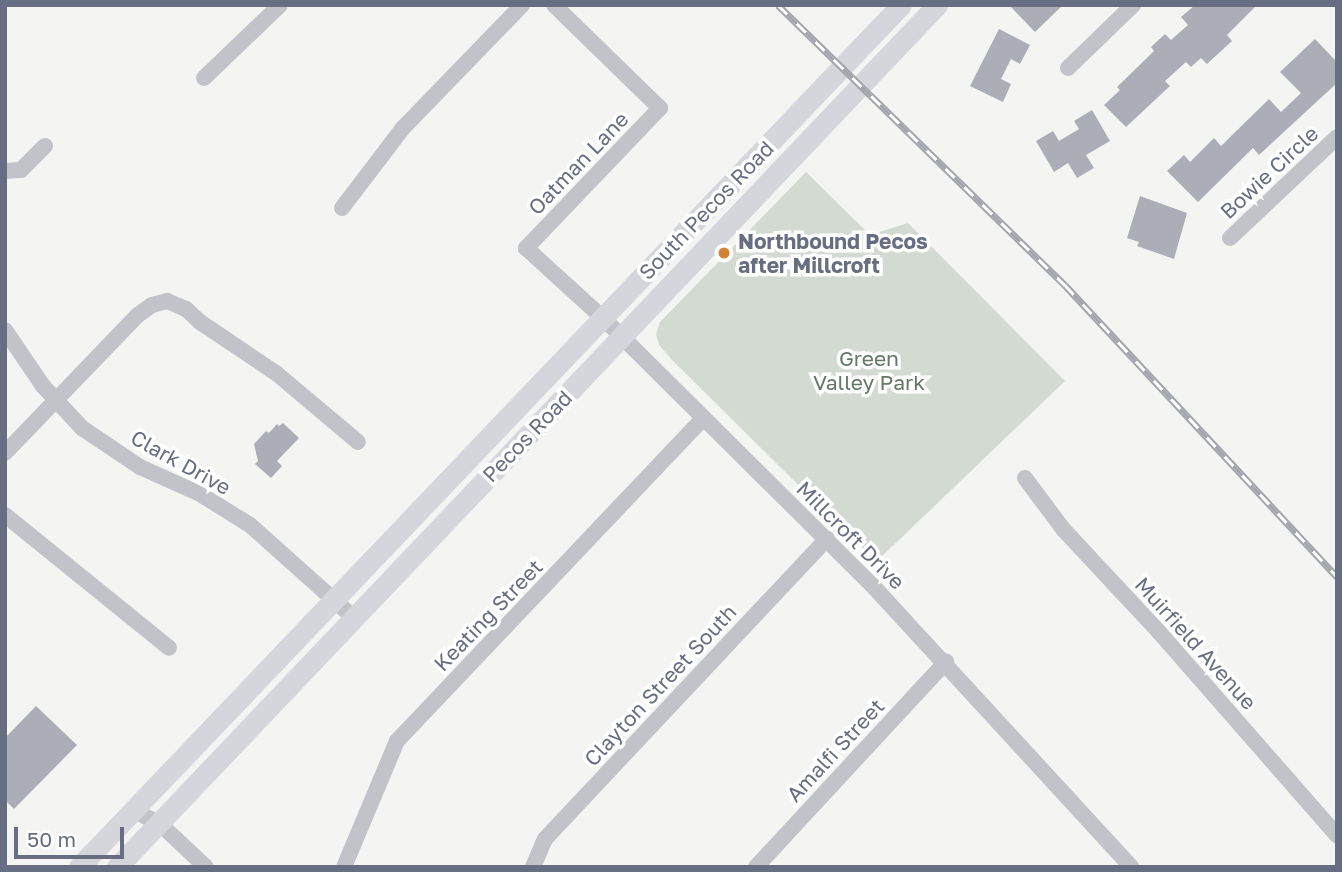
<!DOCTYPE html>
<html>
<head>
<meta charset="utf-8">
<style>
	body { margin:0 }
	#map { position:relative; width:1342px; height:872px; overflow:hidden; background:#f4f5f2; font-family:"Golos Text",sans-serif }
	div>[style] { position:absolute }
	.green>* { inset:0; background:#d3dad2 }
	.building>* { inset:0; background:#abaeb6 }
	.minor>* { height:16px; margin:-8px; padding:0 8px; transform-origin:8px; border-radius:8px; background:#c1c3c8 }
	.major>* { height:21px; margin:-10.5px; padding:0 10.5px; transform-origin:10.5px; border-radius:10.5px; background:#d5d6dc }
	.rail>* { height:7px; margin-top:-3.5px; transform-origin:0; background:repeating-linear-gradient(90deg,#fff 0 13px,#a3a5ac 0 26px); box-sizing:border-box; border-block:2px solid #a3a5ac }
	.dots>* { width:19px; height:19px; translate:-50% -50%; box-sizing:border-box; border:4px solid #fff; border-radius:50% }
	span { translate:-50% -50%; white-space:nowrap; text-align:center; line-height:1.15; -webkit-text-stroke:7px #fff; paint-order:stroke }
	.street-label { font-size:21px; color:#676e81 }
	.poi-label { font-size:21px; color:#676e81; font-weight:700 }
	.left { translate:0 -50%; text-align:left }
	.park-label { font-size:21px; color:#657866 }
	.frame { position:absolute; inset:0; border:7px solid #676e81; pointer-events:none }
	.scale { position:absolute; left:14px; top:827px; width:110px; height:32px; box-sizing:border-box; border:4px solid #676e81; border-top:0; padding-left:9px; font-size:21px; line-height:24px; white-space:nowrap; color:#676e81; -webkit-text-stroke:5px #fff; paint-order:stroke }
</style>
</head>
<body>
<div id="map">
	<div class="green">
		<div style="clip-path:polygon(806px 172px,870px 235px,908px 223px,1065px 381px,876px 562px,672px 360px,659px 345px,656px 334px,660px 322px)"></div>
	</div>
	<div class="building">
		<div style="clip-path:polygon(1009px 5px,1063px 5px,1035px 32px)"></div>
		<div style="clip-path:polygon(1195px 5px,1257px 5px,1227px 35px,1232px 41px,1207px 64px,1201px 58px,1191px 67px,1186px 62px,1165px 81px,1170px 86px,1126px 127px,1104px 105px,1120px 90px,1117px 87px,1154px 51px,1151px 47px,1165px 34px,1171px 40px,1188px 25px,1181px 17px)"></div>
		<div style="clip-path:polygon(999px 29px,1030px 45px,1020px 64px,1011px 59px,1001px 79px,1011px 84px,1003px 102px,970px 86px)"></div>
		<div style="clip-path:polygon(1315px 39px,1337px 62px,1337px 83px,1259px 155px,1253px 148px,1198px 202px,1167px 171px,1184px 155px,1190px 162px,1214px 138px,1221px 146px,1269px 99px,1281px 112px,1301px 93px,1280px 72px)"></div>
		<div style="clip-path:polygon(1092px 110px,1110px 141px,1086px 155px,1094px 168px,1077px 178px,1068px 163px,1054px 172px,1036px 141px,1053px 131px,1059px 141px,1079px 129px,1074px 121px)"></div>
		<div style="clip-path:polygon(1140px 196px,1187px 213px,1174px 259px,1137px 246px,1139px 242px,1127px 238px)"></div>
		<div style="clip-path:polygon(283px 423px,299px 438px,277px 461px,282px 466px,271px 478px,255px 464px,258px 461px,254px 444px,266px 431px,269px 433px,277px 424px,279px 426px)"></div>
		<div style="clip-path:polygon(36px 706px,77px 745px,14px 809px,5px 800px,5px 738px)"></div>
	</div>
	<div class="minor">
		<div style="left:554px;top:5px;width:148px;rotate:44.2deg"></div>
		<div style="left:660px;top:108px;width:194px;rotate:133.7deg"></div>
		<div style="left:526px;top:248px;width:104px;rotate:42.3deg"></div>
		<div style="left:603px;top:318px;width:379px;rotate:44.8deg"></div>
		<div style="left:872px;top:585px;width:383px;rotate:47.4deg"></div>
		<div style="left:1068px;top:68px;width:91px;rotate:-44.1deg"></div>
		<div style="left:204px;top:78px;width:105px;rotate:-43.8deg"></div>
		<div style="left:5px;top:171px;width:16px;rotate:-4deg"></div>
		<div style="left:21px;top:170px;width:34px;rotate:-45deg"></div>
		<div style="left:342px;top:208px;width:101px;rotate:-52.7deg"></div>
		<div style="left:403px;top:128px;width:171px;rotate:-45.9deg"></div>
		<div style="left:1230px;top:238px;width:147px;rotate:-43.3deg"></div>
		<div style="left:5px;top:330px;width:68px;rotate:55.8deg"></div>
		<div style="left:43px;top:386px;width:57px;rotate:47.1deg"></div>
		<div style="left:82px;top:428px;width:70px;rotate:33.9deg"></div>
		<div style="left:140px;top:467px;width:66px;rotate:24.2deg"></div>
		<div style="left:200px;top:494px;width:59px;rotate:31.8deg"></div>
		<div style="left:250px;top:525px;width:140px;rotate:41.8deg"></div>
		<div style="left:5px;top:453px;width:192px;rotate:-46.1deg"></div>
		<div style="left:138px;top:315px;width:17px;rotate:-36deg"></div>
		<div style="left:152px;top:305px;width:16px;rotate:-15deg"></div>
		<div style="left:167px;top:301px;width:21px;rotate:23deg"></div>
		<div style="left:186px;top:309px;width:19px;rotate:43deg"></div>
		<div style="left:200px;top:322px;width:92px;rotate:33.9deg"></div>
		<div style="left:276px;top:373px;width:107px;rotate:40.1deg"></div>
		<div style="left:1025px;top:478px;width:64px;rotate:53.3deg"></div>
		<div style="left:1063px;top:529px;width:141px;rotate:47deg"></div>
		<div style="left:1159px;top:632px;width:270px;rotate:48.8deg"></div>
		<div style="left:5px;top:515px;width:211px;rotate:39deg"></div>
		<div style="left:132px;top:810px;width:30px;rotate:26deg"></div>
		<div style="left:159px;top:823px;width:64px;rotate:43.1deg"></div>
		<div style="left:344px;top:867px;width:137px;rotate:-67.2deg"></div>
		<div style="left:397px;top:741px;width:445px;rotate:-46.5deg"></div>
		<div style="left:533px;top:867px;width:30px;rotate:-67deg"></div>
		<div style="left:545px;top:839px;width:412px;rotate:-46.8deg"></div>
		<div style="left:756px;top:867px;width:280px;rotate:-47.2deg"></div>
	</div>
	<div class="major">
		<div style="left:79px;top:867px;width:1191px;rotate:-46.36deg"></div>
		<div style="left:117px;top:867px;width:1190px;rotate:-46.43deg"></div>
	</div>
	<div class="rail">
		<div style="left:778px;top:5px;width:401px;rotate:44.3deg"></div>
		<div style="left:1065px;top:285px;width:399px;rotate:47deg"></div>
	</div>
	<div class="dots">
		<div style="left:724px;top:253px;background:#d58333"></div>
	</div>
	<div class="street-label">
		<span style="left:578px;top:163px;rotate:-46deg">Oatman Lane</span>
		<span style="left:1269px;top:172px;rotate:-43deg">Bowie Circle</span>
		<span style="left:706px;top:210px;rotate:-46deg">South Pecos Road</span>
		<span style="left:527px;top:436px;rotate:-46deg">Pecos Road</span>
		<span style="left:181px;top:462px;rotate:29deg">Clark Drive</span>
		<span style="left:851px;top:535px;rotate:45deg">Millcroft Drive</span>
		<span style="left:488px;top:615px;rotate:-46deg">Keating Street</span>
		<span style="left:1196px;top:643px;rotate:48deg">Muirfield Avenue</span>
		<span style="left:660px;top:685px;rotate:-47deg">Clayton Street South</span>
		<span style="left:835px;top:750px;rotate:-47deg">Amalfi Street</span>
	</div>
	<div class="poi-label">
		<span class="left" style="left:738px;top:253px">Northbound Pecos<br>after Millcroft</span>
	</div>
	<div class="park-label">
		<span style="left:869px;top:370px">Green<br>Valley Park</span>
	</div>
	<div class="frame"></div>
	<div class="scale">50 m</div>
</div>
</body>
</html>
